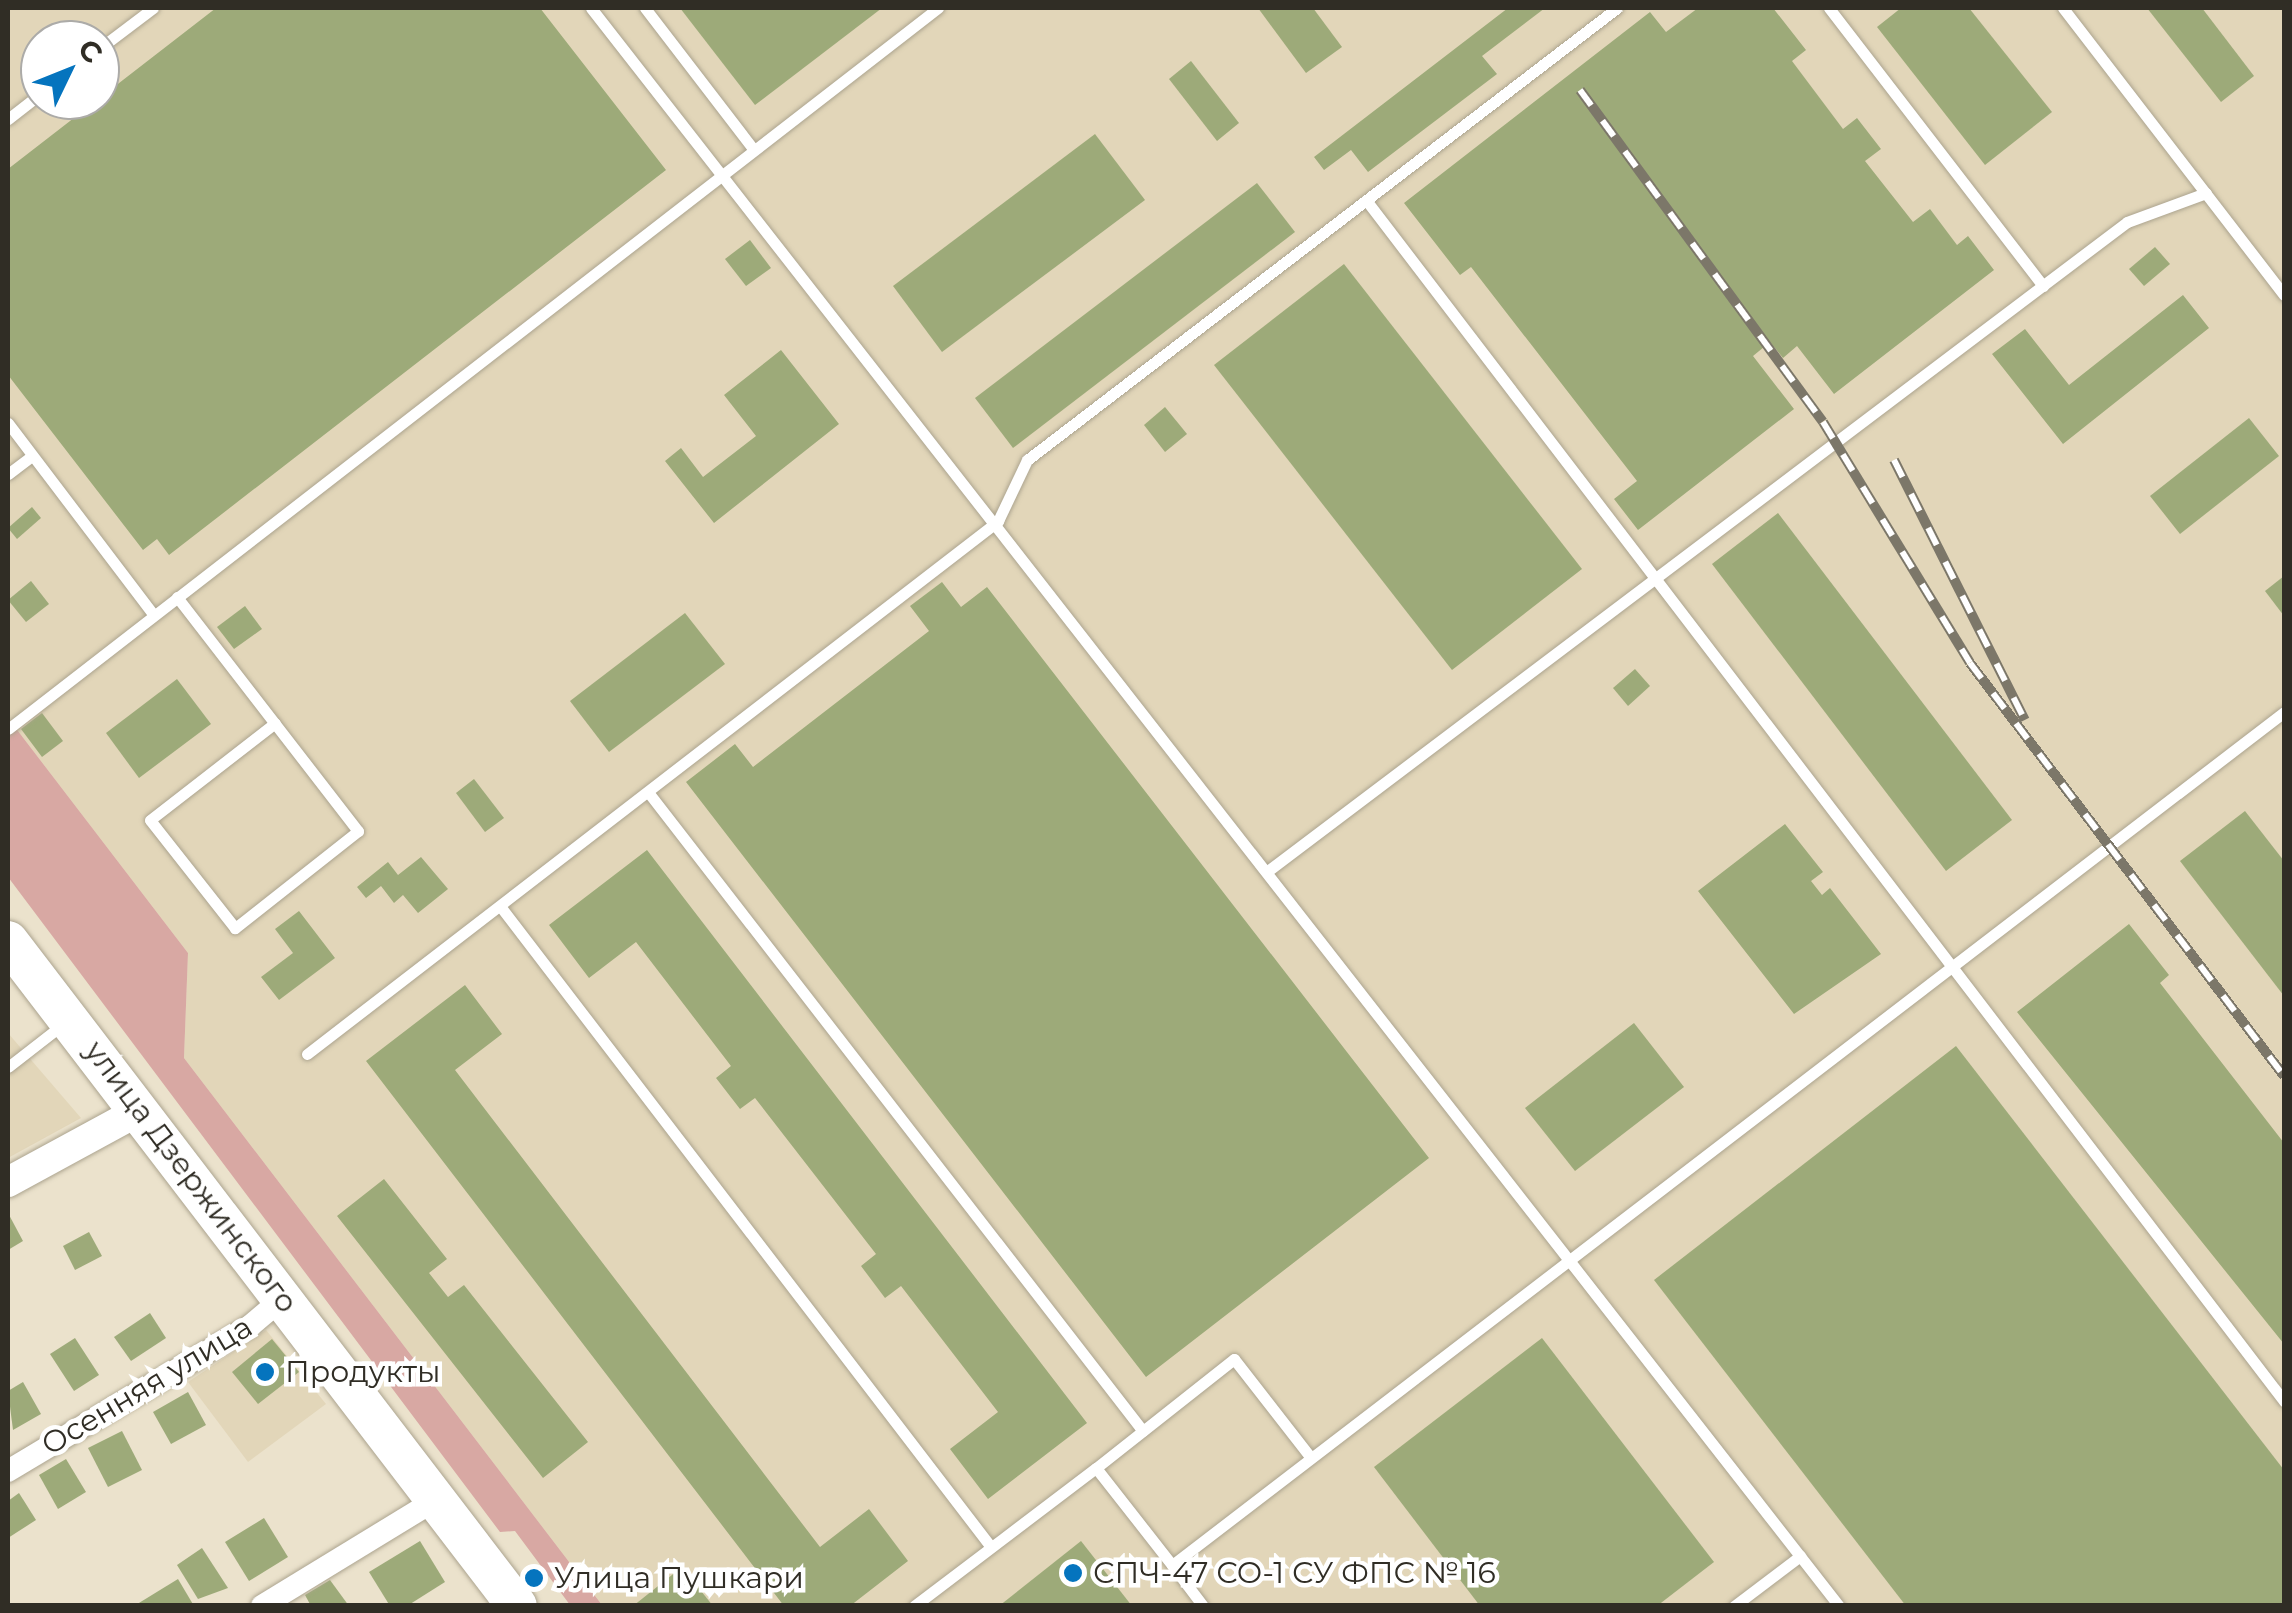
<!DOCTYPE html>
<html>
<head>
<meta charset="utf-8">
<style>
	body { margin:0 }
	#map { position:relative; width:2292px; height:1613px; overflow:hidden; background:#ebe2cc; font-family:Montserrat,sans-serif }
	div>[style] { position:absolute }
	.built>* { inset:0; background:#e2d6b9 }
	.green>* { inset:0; background:#d8a8a3 }
	.building>* { inset:0; background:#9daa79 }
	.roads { filter:drop-shadow(0 0 2px #aca48f) drop-shadow(0 0 2px #aca48f) }
	.service>* { height:11px; margin:-5.5px; padding:0 5.5px; transform-origin:5.5px; border-radius:5.5px; background:#fff }
	.minor>* { height:22px; margin:-11px; padding:0 11px; transform-origin:11px; border-radius:11px; background:#fff }
	.tertiary>* { height:30px; margin:-15px; padding:0 15px; transform-origin:15px; border-radius:15px; background:#fff }
	.trunk>* { height:40px; margin:-20px; padding:0 20px; transform-origin:20px; border-radius:20px; background:#fff }
	.rail>* { height:10px; margin-top:-5px; transform-origin:0; background:repeating-linear-gradient(90deg,#fff 0 19px,#7c7769 0 38px); box-sizing:border-box; border-block:2px solid #7c7769 }
	.dots>* { width:28px; height:28px; translate:-50% -50%; box-sizing:border-box; border:5px solid #fff; border-radius:50% }
	span { translate:-50% -50%; white-space:nowrap; text-align:center; line-height:1.15; -webkit-text-stroke:9px #fff; paint-order:stroke }
	.street-label { font-size:30px; color:#302d25 }
	.poi-label { font-size:30px; color:#302d25 }
	.left { translate:0 -50%; text-align:left }
	.frame { position:absolute; inset:0; border:10px solid #302d25; pointer-events:none }
	.north { position:absolute; left:20px; top:20px; width:100px; height:100px; box-sizing:border-box; background:#fff; border:2px solid #acaba8; border-radius:50%; rotate:47deg; font-size:28px; font-weight:700; line-height:40px; text-align:center; color:#302d25 }
	.north::after { content:''; display:block; margin:auto; width:35px; height:45px; background:#0574be; clip-path:polygon(50% 0,100% 100%,50% 72%,0 100%) }
</style>
</head>
<body>
<div id="map">
	<div class="built">
		<div style="clip-path:polygon(evenodd,8px 8px,2284px 8px,2284px 1605px,602px 1605px,184px 1058px,188px 953px,8px 718px,8px 8px,40px 40px,100px 40px,100px 100px,40px 100px,40px 40px)"></div>
		<div style="clip-path:polygon(8px 1033px,81px 1118px,8px 1158px)"></div>
		<div style="clip-path:polygon(266px 1330px,326px 1404px,248px 1462px,188px 1382px)"></div>
	</div>
	<div class="green">
		<div style="clip-path:polygon(8px 718px,188px 953px,184px 1058px,602px 1605px,570px 1605px,515px 1531px,500px 1532px,8px 877px)"></div>
	</div>
	<div class="building">
		<div style="clip-path:polygon(216px 8px,540px 8px,666px 170px,169px 555px,157px 539px,143px 550px,8px 375px,8px 169px)"></div>
		<div style="clip-path:polygon(680px 8px,882px 8px,755px 105px)"></div>
		<div style="clip-path:polygon(1258px 8px,1313px 8px,1342px 47px,1306px 73px)"></div>
		<div style="clip-path:polygon(1508px 8px,1545px 8px,1482px 56px,1497px 74px,1368px 172px,1351px 150px,1324px 170px,1314px 157px)"></div>
		<div style="clip-path:polygon(1698px 8px,1773px 8px,1806px 50px,1792px 61px,1843px 129px,1857px 118px,1881px 149px,1865px 161px,1913px 222px,1930px 209px,1957px 245px,1968px 236px,1994px 270px,1834px 394px,1797px 346px,1783px 358px,1770px 342px,1753px 356px,1794px 409px,1638px 530px,1614px 499px,1637px 481px,1471px 267px,1460px 275px,1404px 203px,1650px 12px,1666px 32px)"></div>
		<div style="clip-path:polygon(1901px 8px,1969px 8px,2052px 112px,1985px 165px,1877px 27px)"></div>
		<div style="clip-path:polygon(2147px 8px,2202px 8px,2254px 76px,2221px 102px)"></div>
		<div style="clip-path:polygon(1191px 61px,1239px 123px,1217px 141px,1169px 79px)"></div>
		<div style="clip-path:polygon(1095px 134px,1145px 200px,942px 352px,893px 286px)"></div>
		<div style="clip-path:polygon(1257px 183px,1295px 232px,1013px 448px,975px 398px)"></div>
		<div style="clip-path:polygon(750px 240px,771px 268px,746px 286px,725px 259px)"></div>
		<div style="clip-path:polygon(2155px 247px,2170px 264px,2144px 286px,2129px 269px)"></div>
		<div style="clip-path:polygon(1344px 264px,1582px 569px,1452px 670px,1214px 365px)"></div>
		<div style="clip-path:polygon(2183px 295px,2209px 328px,2063px 444px,1992px 354px,2025px 329px,2069px 385px)"></div>
		<div style="clip-path:polygon(781px 350px,839px 424px,714px 523px,665px 461px,681px 448px,703px 477px,756px 436px,724px 395px)"></div>
		<div style="clip-path:polygon(1165px 407px,1187px 434px,1165px 452px,1144px 425px)"></div>
		<div style="clip-path:polygon(2249px 418px,2279px 456px,2180px 534px,2150px 496px)"></div>
		<div style="clip-path:polygon(32px 507px,41px 518px,17px 539px,8px 528px)"></div>
		<div style="clip-path:polygon(1778px 513px,2012px 820px,1946px 871px,1712px 564px)"></div>
		<div style="clip-path:polygon(2284px 576px,2284px 616px,2265px 591px)"></div>
		<div style="clip-path:polygon(31px 581px,49px 604px,26px 622px,8px 600px)"></div>
		<div style="clip-path:polygon(942px 582px,961px 607px,987px 587px,1429px 1158px,1146px 1377px,686px 782px,735px 744px,753px 767px,929px 631px,910px 606px)"></div>
		<div style="clip-path:polygon(245px 606px,262px 629px,234px 649px,217px 627px)"></div>
		<div style="clip-path:polygon(685px 613px,725px 664px,609px 752px,570px 701px)"></div>
		<div style="clip-path:polygon(1635px 669px,1650px 686px,1628px 706px,1613px 688px)"></div>
		<div style="clip-path:polygon(177px 679px,211px 724px,139px 778px,106px 733px)"></div>
		<div style="clip-path:polygon(42px 713px,63px 741px,42px 757px,21px 729px)"></div>
		<div style="clip-path:polygon(474px 779px,504px 818px,485px 832px,456px 793px)"></div>
		<div style="clip-path:polygon(2245px 811px,2284px 861px,2284px 996px,2180px 861px)"></div>
		<div style="clip-path:polygon(1785px 824px,1823px 872px,1811px 881px,1822px 895px,1830px 888px,1881px 954px,1794px 1014px,1698px 891px)"></div>
		<div style="clip-path:polygon(647px 850px,1087px 1423px,988px 1499px,950px 1449px,998px 1412px,901px 1286px,885px 1298px,861px 1266px,876px 1254px,755px 1098px,740px 1109px,716px 1078px,731px 1066px,636px 942px,589px 978px,549px 925px)"></div>
		<div style="clip-path:polygon(421px 857px,448px 889px,418px 913px,403px 895px,394px 903px,381px 886px,366px 898px,357px 887px,388px 862px,398px 875px)"></div>
		<div style="clip-path:polygon(299px 911px,335px 958px,279px 1000px,261px 977px,293px 953px,275px 929px)"></div>
		<div style="clip-path:polygon(2129px 924px,2169px 975px,2160px 983px,2284px 1143px,2284px 1344px,2017px 1012px)"></div>
		<div style="clip-path:polygon(465px 985px,502px 1034px,455px 1070px,820px 1547px,869px 1509px,908px 1561px,850px 1606px,784px 1606px,366px 1061px)"></div>
		<div style="clip-path:polygon(1634px 1023px,1684px 1087px,1575px 1171px,1525px 1108px)"></div>
		<div style="clip-path:polygon(1956px 1046px,2284px 1470px,2284px 1606px,1906px 1606px,1654px 1280px)"></div>
		<div style="clip-path:polygon(384px 1179px,447px 1259px,429px 1273px,448px 1297px,464px 1285px,588px 1442px,543px 1478px,337px 1216px)"></div>
		<div style="clip-path:polygon(8px 1213px,23px 1241px,8px 1250px)"></div>
		<div style="clip-path:polygon(89px 1232px,102px 1256px,75px 1270px,63px 1246px)"></div>
		<div style="clip-path:polygon(150px 1313px,166px 1338px,131px 1361px,114px 1337px)"></div>
		<div style="clip-path:polygon(75px 1338px,99px 1375px,74px 1391px,50px 1354px)"></div>
		<div style="clip-path:polygon(1542px 1338px,1714px 1562px,1657px 1606px,1480px 1606px,1374px 1467px)"></div>
		<div style="clip-path:polygon(272px 1339px,299px 1372px,258px 1404px,232px 1372px)"></div>
		<div style="clip-path:polygon(23px 1382px,41px 1414px,13px 1430px,8px 1391px)"></div>
		<div style="clip-path:polygon(188px 1392px,206px 1425px,171px 1444px,153px 1412px)"></div>
		<div style="clip-path:polygon(122px 1431px,142px 1470px,108px 1487px,88px 1448px)"></div>
		<div style="clip-path:polygon(66px 1459px,86px 1492px,58px 1509px,39px 1475px)"></div>
		<div style="clip-path:polygon(19px 1493px,36px 1520px,8px 1538px,8px 1501px)"></div>
		<div style="clip-path:polygon(264px 1518px,288px 1557px,249px 1581px,225px 1542px)"></div>
		<div style="clip-path:polygon(420px 1541px,445px 1582px,407px 1606px,390px 1606px,369px 1572px)"></div>
		<div style="clip-path:polygon(1081px 1541px,1132px 1606px,999px 1606px)"></div>
		<div style="clip-path:polygon(202px 1548px,228px 1588px,198px 1599px,177px 1565px)"></div>
		<div style="clip-path:polygon(682px 1567px,713px 1606px,633px 1606px)"></div>
		<div style="clip-path:polygon(178px 1579px,194px 1606px,134px 1606px)"></div>
		<div style="clip-path:polygon(330px 1580px,349px 1606px,311px 1606px,305px 1595px)"></div>
	</div>
	<div class="roads">
		<div class="service">
			<div style="left:591px;top:8px;width:2028px;rotate:52.01deg"></div>
			<div style="left:645px;top:8px;width:179px;rotate:52.5deg"></div>
			<div style="left:1829px;top:8px;width:351px;rotate:52.4deg"></div>
			<div style="left:2063px;top:8px;width:362px;rotate:52.4deg"></div>
			<div style="left:100px;top:48px;width:66px;rotate:-37deg"></div>
			<div style="left:8px;top:119px;width:41px;rotate:-38deg"></div>
			<div style="left:1366px;top:200px;width:1512px;rotate:52.61deg"></div>
			<div style="left:8px;top:423px;width:241px;rotate:52.8deg"></div>
			<div style="left:8px;top:474px;width:30px;rotate:-37deg"></div>
			<div style="left:177px;top:597px;width:296px;rotate:52.3deg"></div>
			<div style="left:358px;top:831px;width:157px;rotate:141.7deg"></div>
			<div style="left:235px;top:928px;width:137px;rotate:-128.2deg"></div>
			<div style="left:150px;top:820px;width:158px;rotate:-37.8deg"></div>
			<div style="left:8px;top:729px;width:1177px;rotate:-37.79deg"></div>
			<div style="left:648px;top:792px;width:808px;rotate:52.24deg"></div>
			<div style="left:1269px;top:870px;width:1075px;rotate:-37.06deg"></div>
			<div style="left:2127px;top:222px;width:84px;rotate:-20.2deg"></div>
			<div style="left:500px;top:906px;width:807px;rotate:52.55deg"></div>
			<div style="left:307px;top:1054px;width:873px;rotate:-37.64deg"></div>
			<div style="left:998px;top:521px;width:68px;rotate:-64.6deg"></div>
			<div style="left:1027px;top:460px;width:743px;rotate:-37.46deg"></div>
			<div style="left:8px;top:1067px;width:68px;rotate:-37.9deg"></div>
			<div style="left:1096px;top:1468px;width:176px;rotate:-38.3deg"></div>
			<div style="left:1234px;top:1359px;width:125px;rotate:52.1deg"></div>
			<div style="left:1172px;top:1565px;width:51px;rotate:52.9deg"></div>
			<div style="left:914px;top:1606px;width:228px;rotate:-37.2deg"></div>
			<div style="left:1096px;top:1468px;width:123px;rotate:51.9deg"></div>
			<div style="left:1172px;top:1565px;width:1401px;rotate:-37.49deg"></div>
			<div style="left:1734px;top:1606px;width:83px;rotate:-37.1deg"></div>
		</div>
		<div class="minor">
			<div style="left:8px;top:1471px;width:282px;rotate:-30.9deg"></div>
			<div style="left:250px;top:1326px;width:43px;rotate:-40.3deg"></div>
			<div style="left:262px;top:1606px;width:205px;rotate:-31.4deg"></div>
		</div>
		<div class="tertiary">
			<div style="left:8px;top:1182px;width:149px;rotate:-28.5deg"></div>
		</div>
		<div class="trunk">
			<div style="left:8px;top:941px;width:837px;rotate:52.57deg"></div>
		</div>
	</div>
	<div class="rail">
		<div style="left:1580px;top:90px;width:411px;rotate:53.8deg"></div>
		<div style="left:1823px;top:422px;width:282px;rotate:58.6deg"></div>
		<div style="left:1970px;top:663px;width:519px;rotate:52.75deg"></div>
		<div style="left:1894px;top:460px;width:291px;rotate:63.3deg"></div>
	</div>
	<div class="dots">
		<div style="left:265px;top:1372px;background:#0574be"></div>
		<div style="left:1073px;top:1573px;background:#0574be"></div>
		<div style="left:534px;top:1578px;background:#0574be"></div>
	</div>
	<div class="street-label">
		<span style="left:191px;top:1177px;rotate:53deg">улица Дзержинского</span>
		<span style="left:147px;top:1386px;rotate:-31deg">Осенняя улица</span>
	</div>
	<div class="poi-label">
		<span class="left" style="left:285px;top:1372px">Продукты</span>
		<span class="left" style="left:1093px;top:1573px">СПЧ-47 СО-1 СУ ФПС № 16</span>
		<span class="left" style="left:554px;top:1578px">Улица Пушкари</span>
	</div>
	<div class="frame"></div>
	<div class="north">С</div>
</div>
</body>
</html>
